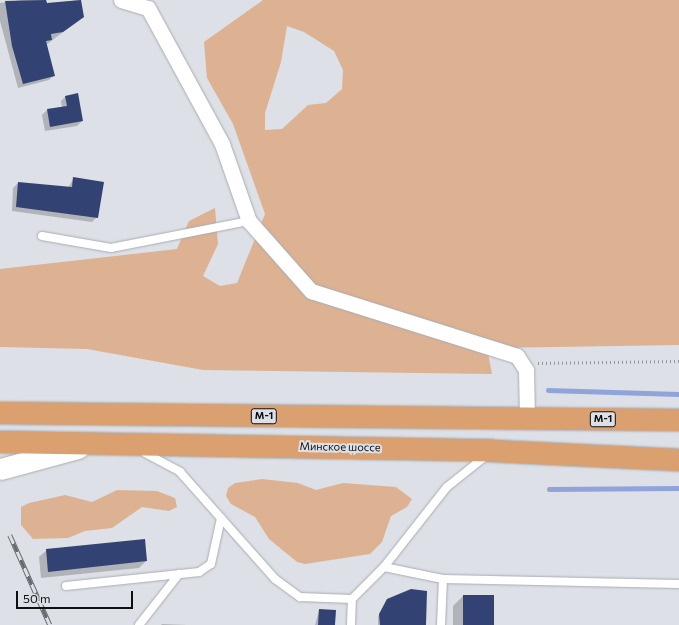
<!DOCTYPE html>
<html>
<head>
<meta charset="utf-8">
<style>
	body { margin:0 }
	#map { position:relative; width:679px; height:625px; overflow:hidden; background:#dde0e6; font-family:Commissioner,sans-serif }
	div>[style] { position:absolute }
	.green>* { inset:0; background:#ddb292 }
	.shadow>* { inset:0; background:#0003 }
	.stream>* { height:4.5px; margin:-2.25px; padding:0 2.25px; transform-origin:2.25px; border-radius:2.25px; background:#90a4db }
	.building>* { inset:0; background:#324272 }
	.path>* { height:2.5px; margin-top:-1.25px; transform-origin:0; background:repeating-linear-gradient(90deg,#94969b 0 1px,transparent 0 4px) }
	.roads { filter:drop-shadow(0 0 1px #aaacb2) drop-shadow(0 0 1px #aaacb2) }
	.service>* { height:8px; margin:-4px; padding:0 4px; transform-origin:4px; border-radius:4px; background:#fff }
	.minor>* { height:15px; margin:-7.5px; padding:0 7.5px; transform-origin:7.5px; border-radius:7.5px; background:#fff }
	.secondary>* { height:21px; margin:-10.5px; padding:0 10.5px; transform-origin:10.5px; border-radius:10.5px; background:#fff }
	.trunk>* { height:22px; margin:-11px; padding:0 11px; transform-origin:11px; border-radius:11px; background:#daa070 }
	.rail>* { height:4.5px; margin-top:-2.25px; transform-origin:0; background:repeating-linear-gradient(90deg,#dde0e6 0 9px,#686a6d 0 18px); box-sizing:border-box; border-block:1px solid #686a6d }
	span { translate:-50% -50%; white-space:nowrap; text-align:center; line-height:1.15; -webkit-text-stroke:4px #dde0e6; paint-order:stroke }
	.shield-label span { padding:1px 3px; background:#dde0e6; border:1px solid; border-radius:3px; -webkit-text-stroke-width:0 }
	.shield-label { font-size:10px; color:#0e0f11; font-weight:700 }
	.street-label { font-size:11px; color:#0e0f11 }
	.scale { position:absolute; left:16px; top:591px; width:117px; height:18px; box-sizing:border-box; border:2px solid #0e0f11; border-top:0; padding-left:5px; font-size:12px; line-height:14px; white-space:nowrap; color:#0e0f11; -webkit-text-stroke:3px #dde0e6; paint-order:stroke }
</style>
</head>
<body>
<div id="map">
	<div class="green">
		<div style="clip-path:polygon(evenodd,263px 0,679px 0,679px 345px,487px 348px,492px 374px,203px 370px,87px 349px,0 347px,0 269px,177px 249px,189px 221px,215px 208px,218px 244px,203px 276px,220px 286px,237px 283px,265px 214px,233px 124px,207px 78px,204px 42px,263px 0,287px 26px,304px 32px,334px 51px,343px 70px,342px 89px,326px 103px,308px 105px,282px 129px,265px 130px,265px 113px,281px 62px,287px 26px)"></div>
		<div style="clip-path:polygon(262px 479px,298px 483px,316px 490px,343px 483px,396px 487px,412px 499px,407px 507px,391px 516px,382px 542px,370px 554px,305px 564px,297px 562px,269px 539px,255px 517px,231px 504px,226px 496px,228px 488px,235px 483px)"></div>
		<div style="clip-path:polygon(117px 490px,157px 491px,175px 498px,177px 507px,169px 511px,142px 507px,112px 528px,85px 531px,68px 538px,33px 539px,21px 525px,21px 507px,29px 503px,65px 495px,92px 502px)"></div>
	</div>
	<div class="shadow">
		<div style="clip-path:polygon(21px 0,45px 0,46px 4px,80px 0,83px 17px,46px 45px,54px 75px,49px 80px,18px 88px,0 21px,0 3px)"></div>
		<div style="clip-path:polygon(66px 96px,82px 121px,77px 126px,45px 131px,42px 115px,47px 110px,62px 107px,61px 101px)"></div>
		<div style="clip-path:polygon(74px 178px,97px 217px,92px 222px,12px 211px,13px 188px,18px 183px,68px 188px)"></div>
		<div style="clip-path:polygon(47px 550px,146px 561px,139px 568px,41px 578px,39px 557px)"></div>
		<div style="clip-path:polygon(463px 596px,493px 625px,453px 625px,453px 606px)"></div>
		<div style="clip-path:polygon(387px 600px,425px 625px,378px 625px,378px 617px)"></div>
		<div style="clip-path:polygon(319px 610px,334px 625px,315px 625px)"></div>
		<div style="clip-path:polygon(162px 624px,187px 625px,161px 625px)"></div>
	</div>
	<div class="stream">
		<div style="left:548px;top:390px;width:131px;rotate:1.7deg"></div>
		<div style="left:549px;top:489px;width:130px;rotate:-0.4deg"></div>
	</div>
	<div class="building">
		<div style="clip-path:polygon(46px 0,47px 3px,81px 0,84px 17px,63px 32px,51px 34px,52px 40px,46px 41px,55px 76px,23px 84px,12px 46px,5px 1px)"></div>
		<div style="clip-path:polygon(78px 93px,83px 121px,50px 127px,47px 109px,67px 106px,65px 96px)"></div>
		<div style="clip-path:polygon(73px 177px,104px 182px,98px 218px,16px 207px,18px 182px,72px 187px)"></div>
		<div style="clip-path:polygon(145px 539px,147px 561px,48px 572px,46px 549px)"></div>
		<div style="clip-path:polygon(411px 589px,427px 591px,426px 625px,380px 625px,379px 614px,387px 599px)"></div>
		<div style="clip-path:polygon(463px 595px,494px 595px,494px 625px,463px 625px)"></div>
		<div style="clip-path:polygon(319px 609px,336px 610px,335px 625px,318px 625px)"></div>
	</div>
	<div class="path">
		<div style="left:538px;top:363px;width:141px;rotate:-0.8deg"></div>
	</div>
	<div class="roads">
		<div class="service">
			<div style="left:42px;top:236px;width:70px;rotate:9.9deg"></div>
			<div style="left:111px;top:248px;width:141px;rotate:-11.1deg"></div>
			<div style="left:145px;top:453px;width:40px;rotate:28deg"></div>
			<div style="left:180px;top:472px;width:143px;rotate:48.4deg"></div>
			<div style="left:275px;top:579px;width:31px;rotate:36deg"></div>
			<div style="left:300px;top:597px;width:52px;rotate:2.2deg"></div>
			<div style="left:352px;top:599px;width:45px;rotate:-45deg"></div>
			<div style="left:384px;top:567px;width:102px;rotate:-51.8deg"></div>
			<div style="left:447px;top:487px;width:51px;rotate:-38.7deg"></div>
			<div style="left:384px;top:567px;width:60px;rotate:11.5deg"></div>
			<div style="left:443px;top:579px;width:236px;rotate:1.2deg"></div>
			<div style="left:66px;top:586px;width:134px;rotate:-6deg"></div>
			<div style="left:199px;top:572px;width:14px;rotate:-34deg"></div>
			<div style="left:211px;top:564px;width:47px;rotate:-77.7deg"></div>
			<div style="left:139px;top:625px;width:65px;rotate:-51.9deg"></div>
			<div style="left:351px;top:625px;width:26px;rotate:-88deg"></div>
			<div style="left:441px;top:625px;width:46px;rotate:-87.5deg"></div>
		</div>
		<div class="minor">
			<div style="left:121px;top:0;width:28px;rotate:17deg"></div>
			<div style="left:148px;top:8px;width:155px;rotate:61.4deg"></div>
			<div style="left:222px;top:144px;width:82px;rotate:70.7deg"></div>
			<div style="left:249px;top:221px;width:94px;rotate:48.5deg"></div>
			<div style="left:311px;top:291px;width:216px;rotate:17.5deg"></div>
			<div style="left:517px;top:356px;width:17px;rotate:57deg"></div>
			<div style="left:526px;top:370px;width:49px;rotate:88.8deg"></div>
		</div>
		<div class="secondary">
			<div style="left:0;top:469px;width:81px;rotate:-15.1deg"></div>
		</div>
		<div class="trunk">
			<div style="left:0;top:413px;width:679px;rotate:0.59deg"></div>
			<div style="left:0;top:442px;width:493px;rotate:1deg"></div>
			<div style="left:493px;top:451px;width:186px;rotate:2.8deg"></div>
		</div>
	</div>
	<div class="rail">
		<div style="left:10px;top:535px;width:98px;rotate:66deg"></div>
	</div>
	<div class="shield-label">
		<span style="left:264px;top:416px">М-1</span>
		<span style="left:603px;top:419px">М-1</span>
	</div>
	<div class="street-label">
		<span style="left:340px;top:447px;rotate:1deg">Минское шоссе</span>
	</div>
	<div class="scale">50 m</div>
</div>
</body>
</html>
